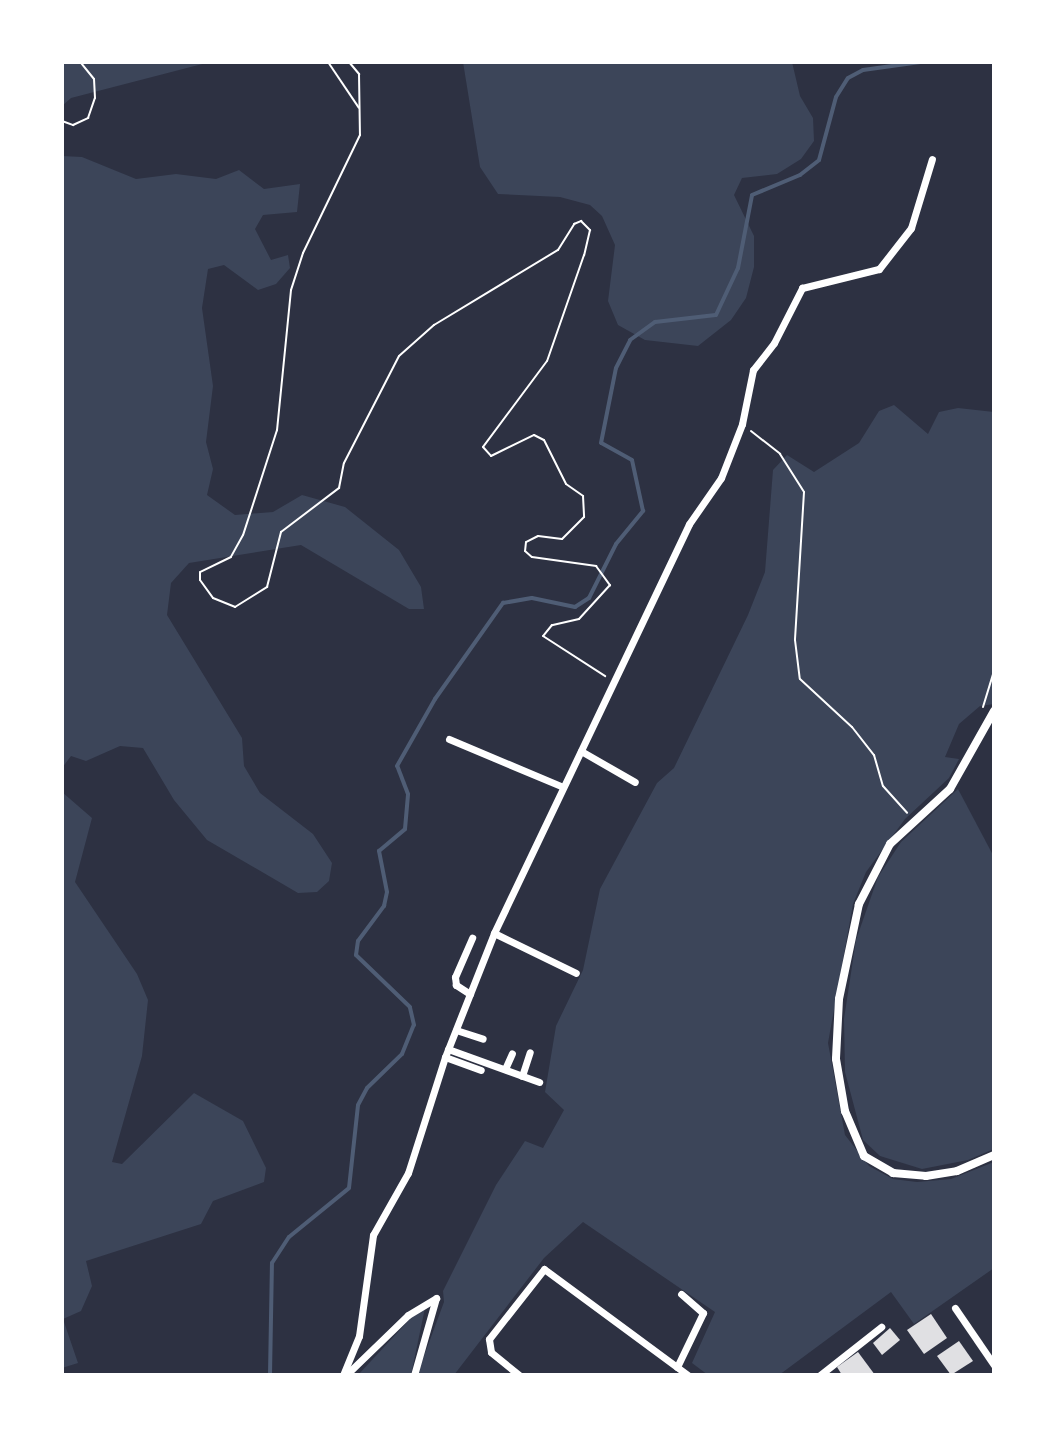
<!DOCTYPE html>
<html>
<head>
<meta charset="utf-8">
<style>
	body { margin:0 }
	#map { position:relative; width:1056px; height:1437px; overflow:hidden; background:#2d3142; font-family:Inter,sans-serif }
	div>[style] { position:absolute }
	.green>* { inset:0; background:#3c4559 }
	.stream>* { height:4px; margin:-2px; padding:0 2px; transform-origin:2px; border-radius:2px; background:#4f5d75 }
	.building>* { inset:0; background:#e0e0e3 }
	.path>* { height:2px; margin:-1px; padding:0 1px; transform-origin:1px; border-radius:1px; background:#fff }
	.minor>* { height:7px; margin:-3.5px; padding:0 3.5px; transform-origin:3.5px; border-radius:3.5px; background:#fff }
	.tertiary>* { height:8px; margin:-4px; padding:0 4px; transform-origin:4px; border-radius:4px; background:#fff }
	span { translate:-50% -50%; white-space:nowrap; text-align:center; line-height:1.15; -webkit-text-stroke:6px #fff; paint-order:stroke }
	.frame { position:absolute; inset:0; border:64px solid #fff; pointer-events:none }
</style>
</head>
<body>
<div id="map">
	<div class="green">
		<div style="clip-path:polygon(62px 62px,210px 62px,71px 98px,62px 106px)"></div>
		<div style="clip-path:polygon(463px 62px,792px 62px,800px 96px,813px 118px,814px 141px,801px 159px,777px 174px,742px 178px,734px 195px,754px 236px,754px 267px,746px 298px,731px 320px,698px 346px,645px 340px,618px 325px,608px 301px,615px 245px,602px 216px,590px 205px,560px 197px,498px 194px,480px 167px)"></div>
		<div style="clip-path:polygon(62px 156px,82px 157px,136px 179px,176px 174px,216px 179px,239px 170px,264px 189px,300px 184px,297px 212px,263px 215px,255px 229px,271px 260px,288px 255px,290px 268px,276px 284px,258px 290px,224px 265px,208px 269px,202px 308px,213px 386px,206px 442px,213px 469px,207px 495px,235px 515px,273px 512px,302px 495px,345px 507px,399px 550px,421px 587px,424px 609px,409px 609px,301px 545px,189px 563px,171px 583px,167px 615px,242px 738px,244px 766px,260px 793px,313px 834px,332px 863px,329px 881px,317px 892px,298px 893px,207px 840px,174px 800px,143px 748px,120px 746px,86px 761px,71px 756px,62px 768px)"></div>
		<div style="clip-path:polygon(894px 405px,928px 434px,939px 412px,958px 408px,994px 412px,994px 704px,980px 706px,959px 724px,945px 757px,959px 759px,949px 778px,905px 819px,866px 872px,853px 904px,828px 1043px,845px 1135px,869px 1166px,893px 1179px,917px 1182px,951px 1179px,994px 1162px,994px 1268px,914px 1324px,891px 1292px,779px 1375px,708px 1375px,692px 1363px,715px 1312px,583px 1222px,544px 1258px,454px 1375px,417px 1375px,444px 1302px,443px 1291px,496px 1185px,525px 1141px,543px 1148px,564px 1110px,545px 1092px,556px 1026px,583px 970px,600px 889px,657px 783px,674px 768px,748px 615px,765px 572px,773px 470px,787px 455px,814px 472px,859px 443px,879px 411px)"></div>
		<div style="clip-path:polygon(958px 789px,994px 857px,994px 1149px,968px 1160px,922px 1169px,880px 1156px,863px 1140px,845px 1072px,844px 1019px,856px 940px,878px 877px,901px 842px)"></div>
		<div style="clip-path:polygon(62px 792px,92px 818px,75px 882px,137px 974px,148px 1000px,142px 1056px,112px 1162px,122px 1164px,194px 1093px,243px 1121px,266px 1168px,264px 1182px,213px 1201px,201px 1224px,86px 1261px,92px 1286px,81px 1311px,63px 1319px,78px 1363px,62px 1368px)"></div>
		<div style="clip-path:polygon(425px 1308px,411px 1375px,358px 1375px,412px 1317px)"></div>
	</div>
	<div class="stream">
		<div style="left:270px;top:1375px;width:112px;rotate:-89deg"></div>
		<div style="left:272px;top:1263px;width:31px;rotate:-57deg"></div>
		<div style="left:289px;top:1237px;width:77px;rotate:-39.2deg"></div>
		<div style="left:349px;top:1188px;width:83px;rotate:-83.8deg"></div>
		<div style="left:358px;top:1105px;width:19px;rotate:-62deg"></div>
		<div style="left:367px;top:1088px;width:49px;rotate:-44.2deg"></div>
		<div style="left:402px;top:1054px;width:31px;rotate:-68deg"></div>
		<div style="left:414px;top:1025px;width:18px;rotate:-103deg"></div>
		<div style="left:410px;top:1007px;width:75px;rotate:-136.1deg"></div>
		<div style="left:356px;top:955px;width:14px;rotate:-82deg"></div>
		<div style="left:358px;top:941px;width:44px;rotate:-53.4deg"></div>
		<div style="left:384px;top:906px;width:14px;rotate:-78deg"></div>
		<div style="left:387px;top:892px;width:42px;rotate:-101deg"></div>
		<div style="left:379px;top:851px;width:34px;rotate:-40deg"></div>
		<div style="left:405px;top:829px;width:35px;rotate:-85deg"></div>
		<div style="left:408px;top:794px;width:30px;rotate:-111deg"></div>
		<div style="left:397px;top:766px;width:77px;rotate:-60.4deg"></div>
		<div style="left:435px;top:699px;width:118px;rotate:-54.7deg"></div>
		<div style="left:503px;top:603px;width:29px;rotate:-10deg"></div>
		<div style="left:532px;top:598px;width:44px;rotate:11.8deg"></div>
		<div style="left:575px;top:607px;width:17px;rotate:-33deg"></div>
		<div style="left:589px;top:598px;width:60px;rotate:-63.4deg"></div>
		<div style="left:616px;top:544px;width:43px;rotate:-50.7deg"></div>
		<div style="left:643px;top:511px;width:52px;rotate:-102.2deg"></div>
		<div style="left:632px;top:460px;width:35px;rotate:-151deg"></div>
		<div style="left:601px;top:443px;width:76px;rotate:-78.7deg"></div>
		<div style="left:616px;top:368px;width:31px;rotate:-63deg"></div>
		<div style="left:630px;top:340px;width:31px;rotate:-36deg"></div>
		<div style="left:655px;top:322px;width:61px;rotate:-6.5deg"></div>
		<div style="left:716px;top:315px;width:52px;rotate:-64.9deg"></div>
		<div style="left:738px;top:268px;width:74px;rotate:-79.1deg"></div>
		<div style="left:752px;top:195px;width:52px;rotate:-22.6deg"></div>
		<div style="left:800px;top:175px;width:24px;rotate:-38deg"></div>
		<div style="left:819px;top:160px;width:65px;rotate:-74.9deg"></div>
		<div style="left:836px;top:97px;width:22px;rotate:-58deg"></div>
		<div style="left:848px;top:78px;width:17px;rotate:-28deg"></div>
		<div style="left:863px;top:70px;width:58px;rotate:-8deg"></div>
	</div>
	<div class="building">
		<div style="clip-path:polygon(931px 1314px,947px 1338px,924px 1354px,907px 1330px)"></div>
		<div style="clip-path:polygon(890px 1328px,900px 1340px,882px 1355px,873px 1343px)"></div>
		<div style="clip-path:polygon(959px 1341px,973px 1361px,951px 1375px,937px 1356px)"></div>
		<div style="clip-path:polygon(858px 1352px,875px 1375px,842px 1375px,837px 1367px)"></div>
	</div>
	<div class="path">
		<div style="left:328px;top:62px;width:55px;rotate:56deg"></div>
		<div style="left:349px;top:62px;width:16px;rotate:50deg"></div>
		<div style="left:359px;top:74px;width:61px;rotate:89.1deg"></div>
		<div style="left:360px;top:135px;width:131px;rotate:115.8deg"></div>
		<div style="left:303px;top:253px;width:39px;rotate:108deg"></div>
		<div style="left:291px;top:290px;width:141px;rotate:95.7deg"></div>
		<div style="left:277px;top:430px;width:110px;rotate:107.9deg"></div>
		<div style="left:243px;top:535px;width:25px;rotate:119deg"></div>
		<div style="left:231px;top:557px;width:34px;rotate:154deg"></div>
		<div style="left:200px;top:572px;width:8px;rotate:90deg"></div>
		<div style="left:200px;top:580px;width:22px;rotate:54deg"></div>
		<div style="left:213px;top:598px;width:24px;rotate:22deg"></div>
		<div style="left:235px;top:607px;width:38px;rotate:-32deg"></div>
		<div style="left:267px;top:587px;width:57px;rotate:-75.7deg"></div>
		<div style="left:281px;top:532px;width:73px;rotate:-37.2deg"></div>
		<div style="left:339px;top:488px;width:25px;rotate:-79deg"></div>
		<div style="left:344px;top:463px;width:120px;rotate:-62.8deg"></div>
		<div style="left:399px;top:356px;width:47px;rotate:-41.5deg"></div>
		<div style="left:434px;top:325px;width:145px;rotate:-31.2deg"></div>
		<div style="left:558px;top:250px;width:31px;rotate:-58deg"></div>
		<div style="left:574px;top:224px;width:8px;rotate:-23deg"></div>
		<div style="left:581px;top:221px;width:13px;rotate:45deg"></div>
		<div style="left:590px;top:230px;width:26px;rotate:103deg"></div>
		<div style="left:584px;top:255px;width:112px;rotate:109.2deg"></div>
		<div style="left:547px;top:361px;width:107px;rotate:126.7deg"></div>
		<div style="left:483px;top:447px;width:12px;rotate:48deg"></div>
		<div style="left:491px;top:456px;width:48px;rotate:-26deg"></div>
		<div style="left:534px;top:435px;width:11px;rotate:27deg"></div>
		<div style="left:544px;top:440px;width:49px;rotate:63.4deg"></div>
		<div style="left:566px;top:484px;width:21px;rotate:35deg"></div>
		<div style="left:583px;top:496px;width:21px;rotate:87deg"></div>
		<div style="left:584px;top:517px;width:31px;rotate:135deg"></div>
		<div style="left:562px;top:539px;width:24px;rotate:-173deg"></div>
		<div style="left:538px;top:536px;width:13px;rotate:153deg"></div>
		<div style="left:526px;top:542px;width:9px;rotate:96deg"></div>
		<div style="left:525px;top:551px;width:9px;rotate:41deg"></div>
		<div style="left:532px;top:557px;width:65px;rotate:8deg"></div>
		<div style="left:596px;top:566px;width:24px;rotate:54deg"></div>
		<div style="left:610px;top:585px;width:46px;rotate:132.4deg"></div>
		<div style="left:579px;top:619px;width:28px;rotate:167deg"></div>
		<div style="left:552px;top:625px;width:14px;rotate:129deg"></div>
		<div style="left:543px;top:636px;width:74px;rotate:32.8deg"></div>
		<div style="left:62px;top:121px;width:12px;rotate:20deg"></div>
		<div style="left:73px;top:125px;width:17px;rotate:-25deg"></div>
		<div style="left:88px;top:118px;width:21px;rotate:-71deg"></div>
		<div style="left:95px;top:98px;width:19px;rotate:-93deg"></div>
		<div style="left:94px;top:79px;width:22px;rotate:-129deg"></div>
		<div style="left:751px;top:431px;width:37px;rotate:38deg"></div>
		<div style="left:780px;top:454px;width:45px;rotate:57.7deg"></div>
		<div style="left:804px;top:492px;width:148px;rotate:93.5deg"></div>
		<div style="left:795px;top:640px;width:39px;rotate:83deg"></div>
		<div style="left:800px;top:679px;width:71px;rotate:42.7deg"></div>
		<div style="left:852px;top:727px;width:36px;rotate:52deg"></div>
		<div style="left:874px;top:755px;width:32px;rotate:74deg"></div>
		<div style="left:883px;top:786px;width:36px;rotate:48deg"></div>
		<div style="left:983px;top:707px;width:37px;rotate:-73deg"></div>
	</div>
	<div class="minor">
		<div style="left:449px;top:739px;width:121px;rotate:22.8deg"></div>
		<div style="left:581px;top:751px;width:62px;rotate:29.9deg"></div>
		<div style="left:494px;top:933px;width:91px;rotate:26deg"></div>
		<div style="left:470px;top:994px;width:17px;rotate:-147deg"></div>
		<div style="left:456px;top:985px;width:8px;rotate:-97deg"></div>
		<div style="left:455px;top:977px;width:43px;rotate:-66.4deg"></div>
		<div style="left:456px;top:1030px;width:28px;rotate:18deg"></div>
		<div style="left:448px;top:1049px;width:97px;rotate:19.9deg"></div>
		<div style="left:445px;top:1057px;width:38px;rotate:20deg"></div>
		<div style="left:505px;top:1069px;width:17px;rotate:-66deg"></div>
		<div style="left:522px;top:1076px;width:25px;rotate:-72deg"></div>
		<div style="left:955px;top:1308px;width:69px;rotate:55.6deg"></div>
		<div style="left:677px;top:1367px;width:60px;rotate:-64.3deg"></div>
		<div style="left:703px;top:1313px;width:29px;rotate:-139deg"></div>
		<div style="left:343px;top:1375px;width:42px;rotate:-67.7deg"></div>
		<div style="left:359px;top:1336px;width:102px;rotate:-82.1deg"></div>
		<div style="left:373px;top:1235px;width:71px;rotate:-60.6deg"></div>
		<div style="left:408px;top:1173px;width:122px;rotate:-72.3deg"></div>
		<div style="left:445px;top:1057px;width:133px;rotate:-68.4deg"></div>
		<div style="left:494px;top:933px;width:453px;rotate:-64.5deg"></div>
		<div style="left:689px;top:524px;width:56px;rotate:-55.2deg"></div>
		<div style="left:721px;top:478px;width:58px;rotate:-68.7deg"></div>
		<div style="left:742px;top:424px;width:55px;rotate:-78.5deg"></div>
		<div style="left:753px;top:370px;width:34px;rotate:-52deg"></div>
		<div style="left:774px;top:343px;width:62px;rotate:-63deg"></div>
		<div style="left:802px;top:288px;width:79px;rotate:-13.9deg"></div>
		<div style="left:879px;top:269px;width:52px;rotate:-52deg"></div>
		<div style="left:911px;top:228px;width:72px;rotate:-73.1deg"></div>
		<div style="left:346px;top:1375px;width:86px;rotate:-44.1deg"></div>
		<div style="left:408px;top:1315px;width:33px;rotate:-31deg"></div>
		<div style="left:436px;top:1298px;width:80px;rotate:105.9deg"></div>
		<div style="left:519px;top:1375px;width:36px;rotate:-141deg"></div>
		<div style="left:491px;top:1352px;width:13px;rotate:-99deg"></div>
		<div style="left:489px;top:1339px;width:89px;rotate:-51.8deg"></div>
		<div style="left:544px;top:1269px;width:179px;rotate:36.4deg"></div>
		<div style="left:820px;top:1375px;width:78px;rotate:-38.2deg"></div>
	</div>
	<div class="tertiary">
		<div style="left:994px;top:711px;width:90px;rotate:119.4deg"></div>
		<div style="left:950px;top:789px;width:81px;rotate:137.5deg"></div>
		<div style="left:890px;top:844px;width:68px;rotate:117.3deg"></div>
		<div style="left:859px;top:904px;width:97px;rotate:101.9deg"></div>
		<div style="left:839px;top:999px;width:60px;rotate:92.9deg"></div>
		<div style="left:836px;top:1059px;width:53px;rotate:80.2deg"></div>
		<div style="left:845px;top:1111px;width:49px;rotate:67.1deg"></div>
		<div style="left:864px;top:1156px;width:34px;rotate:30deg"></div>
		<div style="left:893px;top:1173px;width:33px;rotate:5deg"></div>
		<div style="left:926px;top:1176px;width:31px;rotate:-9deg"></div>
		<div style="left:957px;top:1171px;width:40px;rotate:-23.4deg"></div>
	</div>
	<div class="frame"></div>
</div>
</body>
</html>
